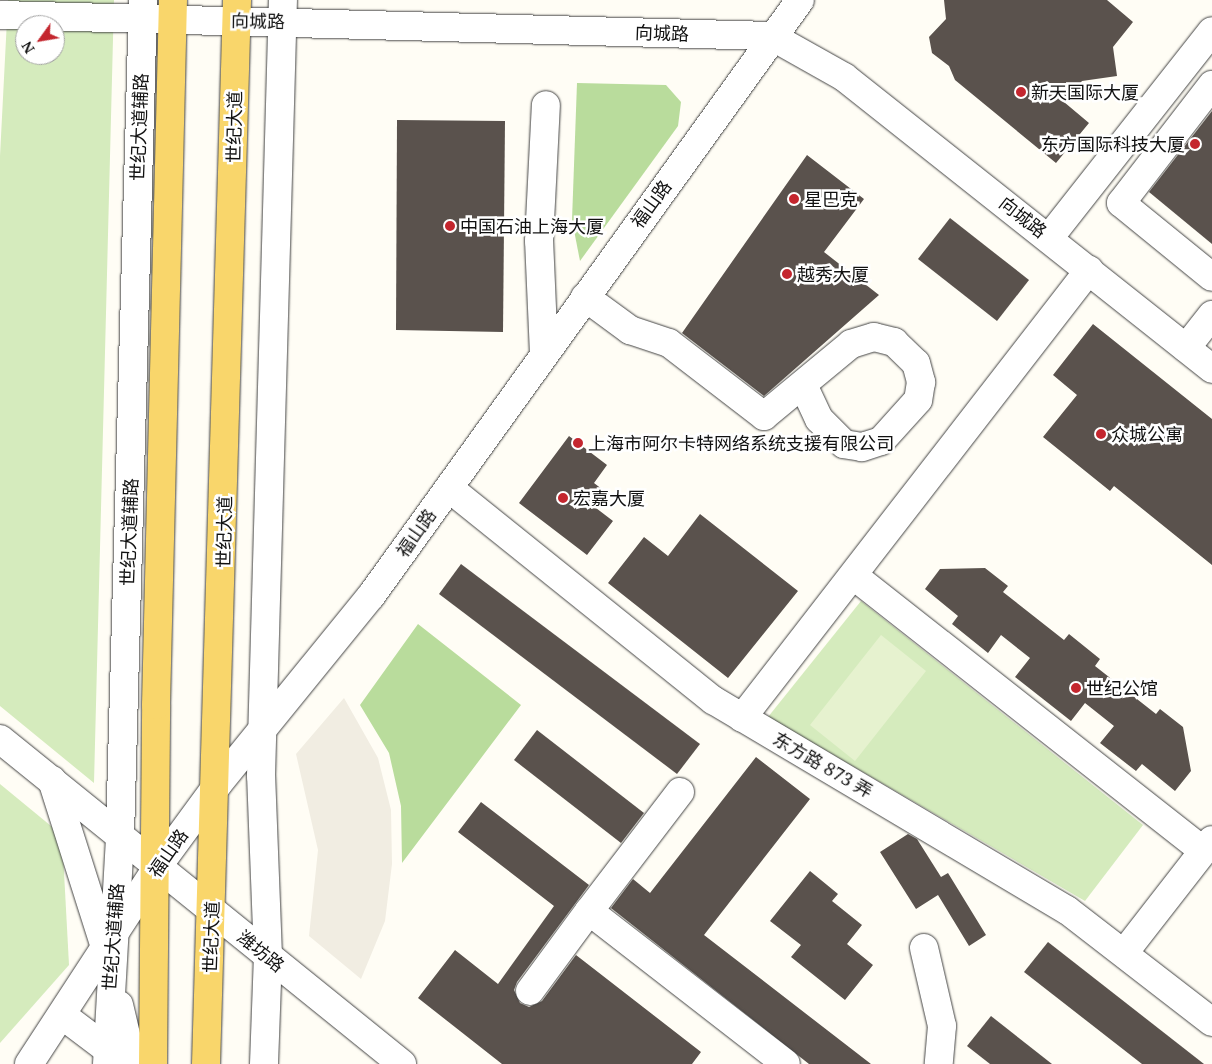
<!DOCTYPE html>
<html>
<head>
<meta charset="utf-8">
<style>
	body { margin:0 }
	#map { position:relative; width:1212px; height:1064px; overflow:hidden; background:#fffdf5; font-family:"Noto Serif","Noto Sans SC",serif }
	div>[style] { position:absolute }
	.green>* { inset:0; background:#d5ebbd }
	.forest>* { inset:0; background:#b9dc9c }
	.pitch>* { inset:0; background:#e6f2cf }
	.plaza>* { inset:0; background:#f1ede2 }
	.building>* { inset:0; background:#5a524d }
	.roads { filter:drop-shadow(0 0 1px #444) drop-shadow(0 0 1px #444) }
	.minor>* { height:28px; margin:-14px; padding:0 14px; transform-origin:14px; border-radius:14px; background:#fff }
	.major>* { height:28px; margin:-14px; padding:0 14px; transform-origin:14px; border-radius:14px; background:#f9d66b }
	.dots>* { width:14px; height:14px; translate:-50% -50%; box-sizing:border-box; border:2px solid #fff; border-radius:50% }
	span { translate:-50% -50%; white-space:nowrap; text-align:center; line-height:1.15; -webkit-text-stroke:5px #fff; paint-order:stroke }
	.street-label { font-size:18px; color:#111 }
	.poi-label { font-size:18px; color:#111 }
	.left { translate:0 -50%; text-align:left }
	.right { translate:-100% -50%; text-align:right }
	.north { position:absolute; left:15px; top:15px; width:50px; height:50px; box-sizing:border-box; background:#fff; border:1px solid #a0a0a0; border-radius:50%; rotate:238deg; font-size:14px; font-weight:700; line-height:20px; text-align:center; color:#111 }
	.north::after { content:''; display:block; margin:auto; width:18px; height:22px; background:#c4262e; clip-path:polygon(50% 0,100% 100%,50% 72%,0 100%) }
</style>
</head>
<body>
<div id="map">
	<div class="green">
		<div style="clip-path:polygon(evenodd,8px 0,114px 0,94px 783px,0 706px,0 156px,8px 0,25px 25px,55px 25px,55px 55px,25px 55px,25px 25px)"></div>
		<div style="clip-path:polygon(861px 601px,1143px 825px,1085px 901px,768px 717px)"></div>
		<div style="clip-path:polygon(0 784px,62px 835px,69px 965px,0 1043px)"></div>
	</div>
	<div class="forest">
		<div style="clip-path:polygon(577px 83px,666px 85px,681px 102px,678px 126px,580px 261px,572px 220px)"></div>
		<div style="clip-path:polygon(418px 624px,521px 705px,402px 863px,401px 806px,389px 753px,360px 705px)"></div>
	</div>
	<div class="pitch">
		<div style="clip-path:polygon(881px 635px,926px 671px,855px 761px,810px 725px)"></div>
	</div>
	<div class="plaza">
		<div style="clip-path:polygon(344px 698px,378px 758px,391px 810px,392px 864px,385px 921px,361px 979px,309px 936px,318px 850px,296px 754px)"></div>
	</div>
	<div class="building">
		<div style="clip-path:polygon(944px 0,1107px 0,1133px 22px,1113px 47px,1117px 76px,1082px 81px,1064px 102px,1089px 123px,1056px 163px,955px 80px,949px 66px,932px 53px,929px 37px,946px 19px)"></div>
		<div style="clip-path:polygon(1212px 111px,1212px 244px,1149px 192px)"></div>
		<div style="clip-path:polygon(397px 120px,505px 121px,503px 332px,396px 330px)"></div>
		<div style="clip-path:polygon(807px 155px,864px 199px,824px 252px,879px 295px,764px 396px,682px 333px)"></div>
		<div style="clip-path:polygon(950px 218px,1029px 280px,997px 321px,918px 259px)"></div>
		<div style="clip-path:polygon(1093px 324px,1212px 419px,1212px 565px,1114px 486px,1110px 491px,1043px 437px,1077px 395px,1053px 375px)"></div>
		<div style="clip-path:polygon(569px 436px,607px 465px,594px 483px,607px 493px,596px 508px,613px 521px,587px 555px,519px 503px)"></div>
		<div style="clip-path:polygon(700px 514px,798px 591px,728px 678px,608px 583px,644px 537px,668px 556px)"></div>
		<div style="clip-path:polygon(461px 564px,700px 744px,677px 774px,439px 594px)"></div>
		<div style="clip-path:polygon(985px 568px,1008px 586px,1003px 592px,1064px 640px,1069px 634px,1100px 659px,1095px 666px,1156px 714px,1160px 709px,1183px 727px,1191px 771px,1175px 791px,1142px 764px,1136px 771px,1100px 743px,1114px 726px,1085px 703px,1071px 721px,1015px 677px,1030px 658px,1001px 635px,988px 653px,952px 624px,958px 616px,925px 589px,940px 569px)"></div>
		<div style="clip-path:polygon(537px 730px,644px 813px,621px 843px,514px 760px)"></div>
		<div style="clip-path:polygon(756px 757px,810px 799px,704px 935px,871px 1064px,809px 1064px,611px 908px,633px 879px,650px 893px)"></div>
		<div style="clip-path:polygon(481px 802px,589px 885px,517px 982px,514px 990px,520px 1003px,529px 1007px,542px 1001px,576px 955px,701px 1052px,692px 1064px,502px 1064px,418px 998px,455px 950px,498px 984px,554px 906px,458px 832px)"></div>
		<div style="clip-path:polygon(908px 834px,917px 839px,941px 877px,948px 873px,986px 935px,969px 946px,938px 895px,916px 909px,880px 852px)"></div>
		<div style="clip-path:polygon(810px 871px,838px 894px,832px 901px,862px 925px,847px 944px,873px 965px,845px 1000px,791px 957px,801px 945px,770px 921px)"></div>
		<div style="clip-path:polygon(1048px 942px,1204px 1064px,1142px 1064px,1024px 972px)"></div>
		<div style="clip-path:polygon(991px 1016px,1052px 1064px,990px 1064px,967px 1046px)"></div>
	</div>
	<div class="roads">
		<div class="minor">
			<div style="left:0;top:15px;width:771px;rotate:1.56deg"></div>
			<div style="left:771px;top:36px;width:84px;rotate:29.3deg"></div>
			<div style="left:844px;top:77px;width:470px;rotate:38.4deg"></div>
			<div style="left:1212px;top:85px;width:149px;rotate:127.6deg"></div>
			<div style="left:1121px;top:203px;width:117px;rotate:39.1deg"></div>
			<div style="left:1049px;top:238px;width:263px;rotate:-51.8deg"></div>
			<div style="left:585px;top:297px;width:56px;rotate:36.3deg"></div>
			<div style="left:630px;top:330px;width:41px;rotate:18.4deg"></div>
			<div style="left:669px;top:343px;width:120px;rotate:37.5deg"></div>
			<div style="left:764px;top:416px;width:113px;rotate:-39.6deg"></div>
			<div style="left:851px;top:344px;width:24px;rotate:-17deg"></div>
			<div style="left:874px;top:337px;width:21px;rotate:14deg"></div>
			<div style="left:894px;top:342px;width:30px;rotate:44deg"></div>
			<div style="left:916px;top:363px;width:20px;rotate:75deg"></div>
			<div style="left:921px;top:382px;width:18px;rotate:99deg"></div>
			<div style="left:918px;top:400px;width:55px;rotate:132.1deg"></div>
			<div style="left:881px;top:441px;width:20px;rotate:162deg"></div>
			<div style="left:862px;top:447px;width:18px;rotate:-171deg"></div>
			<div style="left:844px;top:444px;width:35px;rotate:-135deg"></div>
			<div style="left:819px;top:419px;width:38px;rotate:-115deg"></div>
			<div style="left:1186px;top:348px;width:42px;rotate:-51.8deg"></div>
			<div style="left:544px;top:354px;width:113px;rotate:-92.5deg"></div>
			<div style="left:539px;top:241px;width:136px;rotate:-87.1deg"></div>
			<div style="left:449px;top:488px;width:339px;rotate:38.8deg"></div>
			<div style="left:713px;top:700px;width:412px;rotate:30.7deg"></div>
			<div style="left:1067px;top:910px;width:183px;rotate:37.7deg"></div>
			<div style="left:854px;top:576px;width:444px;rotate:38.2deg"></div>
			<div style="left:742px;top:718px;width:567px;rotate:-52.24deg"></div>
			<div style="left:0;top:739px;width:517px;rotate:38.95deg"></div>
			<div style="left:52px;top:780px;width:178px;rotate:72.4deg"></div>
			<div style="left:680px;top:792px;width:150px;rotate:127.4deg"></div>
			<div style="left:589px;top:911px;width:249px;rotate:37.8deg"></div>
			<div style="left:924px;top:948px;width:80px;rotate:77deg"></div>
			<div style="left:942px;top:1026px;width:38px;rotate:95deg"></div>
			<div style="left:1124px;top:953px;width:143px;rotate:-52.1deg"></div>
			<div style="left:530px;top:991px;width:99px;rotate:-53.6deg"></div>
			<div style="left:119px;top:1005px;width:61px;rotate:76.7deg"></div>
			<div style="left:62px;top:1015px;width:56px;rotate:37.1deg"></div>
			<div style="left:29px;top:1064px;width:236px;rotate:-56.9deg"></div>
			<div style="left:158px;top:866px;width:102px;rotate:-53.8deg"></div>
			<div style="left:218px;top:784px;width:242px;rotate:-50.9deg"></div>
			<div style="left:371px;top:596px;width:734px;rotate:-54.25deg"></div>
			<div style="left:107px;top:1064px;width:228px;rotate:-86.7deg"></div>
			<div style="left:120px;top:836px;width:836px;rotate:-88.42deg"></div>
			<div style="left:264px;top:1064px;width:108px;rotate:-87.9deg"></div>
			<div style="left:268px;top:956px;width:180px;rotate:-92.2deg"></div>
			<div style="left:261px;top:776px;width:776px;rotate:-88.38deg"></div>
		</div>
		<div class="major">
			<div style="left:153px;top:1064px;width:359px;rotate:-89.5deg"></div>
			<div style="left:156px;top:705px;width:705px;rotate:-88.62deg"></div>
			<div style="left:206px;top:1064px;width:1064px;rotate:-88.33deg"></div>
		</div>
	</div>
	<div class="dots">
		<div style="left:1021px;top:92px;background:#c4262e"></div>
		<div style="left:1195px;top:144px;background:#c4262e"></div>
		<div style="left:794px;top:199px;background:#c4262e"></div>
		<div style="left:450px;top:226px;background:#c4262e"></div>
		<div style="left:787px;top:274px;background:#c4262e"></div>
		<div style="left:1101px;top:434px;background:#c4262e"></div>
		<div style="left:578px;top:443px;background:#c4262e"></div>
		<div style="left:563px;top:498px;background:#c4262e"></div>
		<div style="left:1076px;top:688px;background:#c4262e"></div>
	</div>
	<div class="street-label">
		<span style="left:258px;top:21px;rotate:1deg">向城路</span>
		<span style="left:662px;top:33px;rotate:2deg">向城路</span>
		<span style="left:139px;top:127px;rotate:-88deg">世纪大道辅路</span>
		<span style="left:234px;top:127px;rotate:-89deg">世纪大道</span>
		<span style="left:651px;top:204px;rotate:-54deg">福山路</span>
		<span style="left:1023px;top:217px;rotate:38deg">向城路</span>
		<span style="left:129px;top:532px;rotate:-88deg">世纪大道辅路</span>
		<span style="left:224px;top:532px;rotate:-89deg">世纪大道</span>
		<span style="left:416px;top:533px;rotate:-55deg">福山路</span>
		<span style="left:823px;top:765px;rotate:30deg">东方路 873 弄</span>
		<span style="left:168px;top:853px;rotate:-55deg">福山路</span>
		<span style="left:113px;top:937px;rotate:-86deg">世纪大道辅路</span>
		<span style="left:211px;top:937px;rotate:-88deg">世纪大道</span>
		<span style="left:261px;top:951px;rotate:39deg">潍坊路</span>
	</div>
	<div class="poi-label">
		<span class="left" style="left:1031px;top:92px">新天国际大厦</span>
		<span class="right" style="left:1185px;top:144px">东方国际科技大厦</span>
		<span class="left" style="left:804px;top:199px">星巴克</span>
		<span class="left" style="left:460px;top:226px">中国石油上海大厦</span>
		<span class="left" style="left:797px;top:274px">越秀大厦</span>
		<span class="left" style="left:1111px;top:434px">众城公寓</span>
		<span class="left" style="left:588px;top:443px">上海市阿尔卡特网络系统支援有限公司</span>
		<span class="left" style="left:573px;top:498px">宏嘉大厦</span>
		<span class="left" style="left:1086px;top:688px">世纪公馆</span>
	</div>
	<div class="north">N</div>
</div>
</body>
</html>
